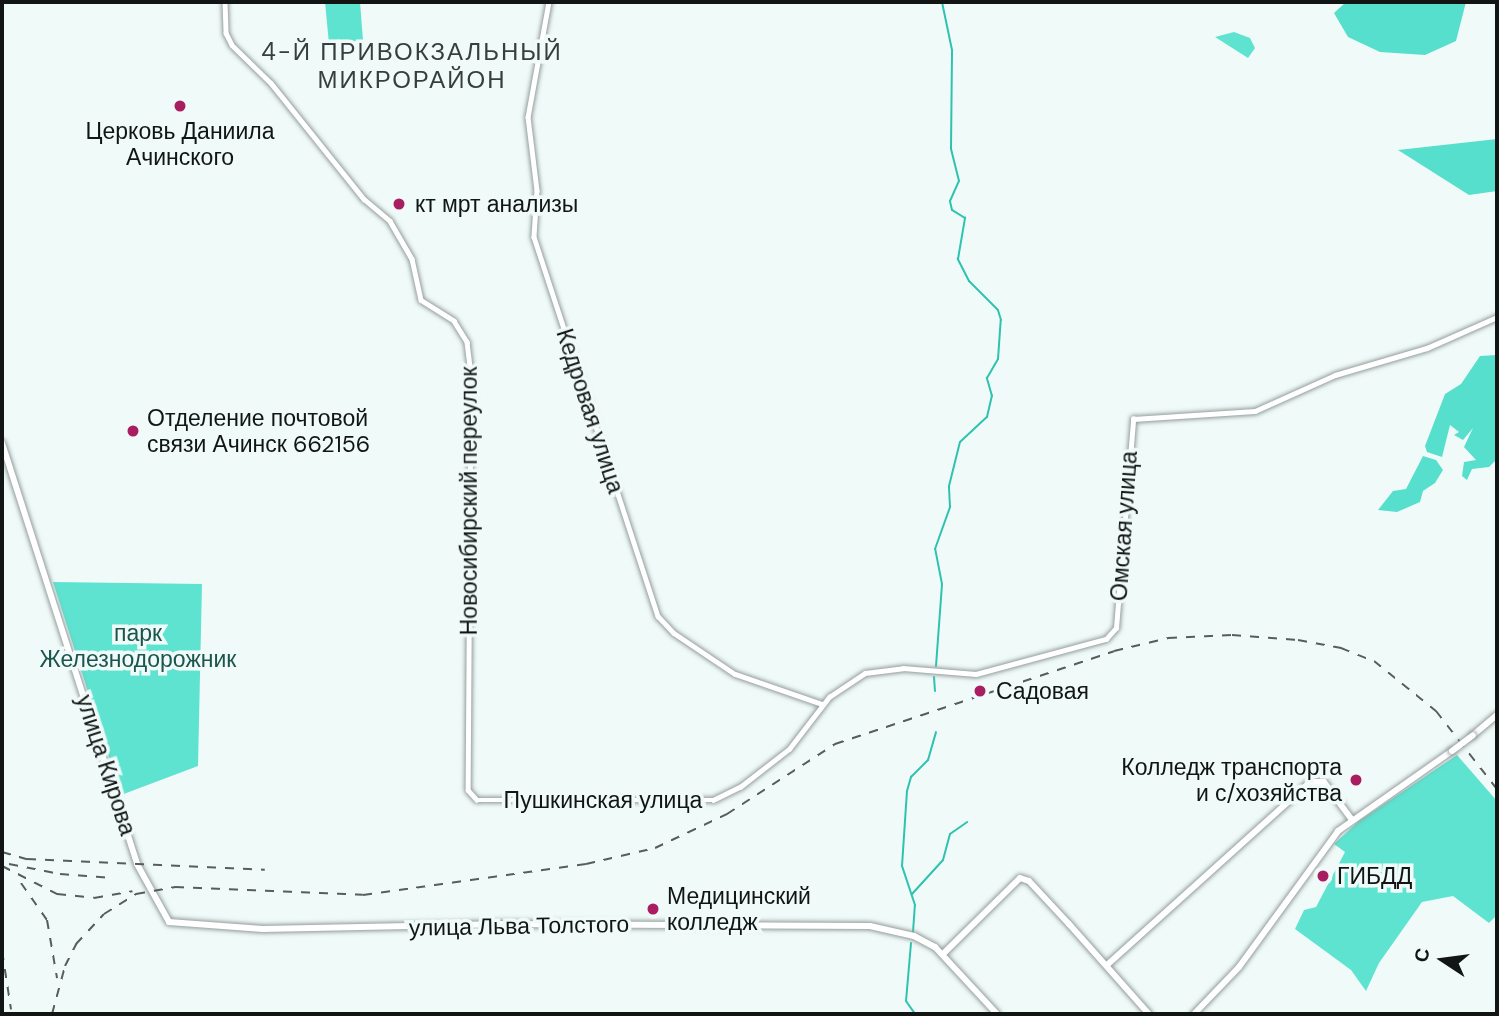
<!DOCTYPE html>
<html>
<head>
<meta charset="utf-8">
<style>
	body { margin:0 }
	#map { position:relative; width:1499px; height:1016px; overflow:hidden; background:#f0fbf9; font-family:"DM Sans",sans-serif }
	div>[style] { position:absolute }
	.green>* { inset:0; background:#5ee3d1 }
	.forest>* { inset:0; background:#56dfcc }
	.stream>* { height:2px; margin:-1px; padding:0 1px; transform-origin:1px; border-radius:1px; background:#2fc2b0 }
	.roads { filter:drop-shadow(0 0 2px #949e9c) drop-shadow(0 0 2px #949e9c) }
	.minor>* { height:4.5px; margin:-2.25px; padding:0 2.25px; transform-origin:2.25px; border-radius:2.25px; background:#fff }
	.major>* { height:6px; margin:-3px; padding:0 3px; transform-origin:3px; border-radius:3px; background:#fff }
	.rail>* { height:2px; margin-top:-1px; transform-origin:0; background:repeating-linear-gradient(90deg,#565d5b 0 9px,transparent 0 18px) }
	.bridges { filter:drop-shadow(0 0 2px #949e9c) drop-shadow(0 0 2px #949e9c) }
	.major-bridge>* { height:6px; margin:-3px; padding:0 3px; transform-origin:3px; border-radius:3px; background:#fff }
	.dots>* { width:19px; height:19px; translate:-50% -50%; box-sizing:border-box; border:4px solid #f0fbf9; border-radius:50% }
	span { translate:-50% -50%; white-space:nowrap; text-align:center; line-height:1.15; -webkit-text-stroke:7px #f0fbf9; paint-order:stroke }
	.poi-label { font-size:23px; color:#111514 }
	.left { translate:0 -50%; text-align:left }
	.right { translate:-100% -50%; text-align:right }
	.street-label { font-size:23px; color:#111514 }
	.park-label { font-size:23px; color:#1b554d }
	.neighbourhood-label { font-size:24px; color:#363f3d; letter-spacing:2px }
	.frame { position:absolute; inset:0; border:4px solid #111514; pointer-events:none }
	.north { position:absolute; left:1408px; top:925px; width:70px; height:70px; -webkit-text-stroke:5px #f0fbf9; paint-order:stroke; rotate:283deg; font-size:19px; font-weight:700; line-height:28px; text-align:center; color:#111514 }
	.north::after { content:''; display:block; margin:auto; width:24px; height:32px; background:#111514; clip-path:polygon(50% 0,100% 100%,50% 72%,0 100%) }
</style>
</head>
<body>
<div id="map">
	<div class="green">
		<div style="clip-path:polygon(325px 2px,360px 2px,363px 40px,329px 44px)"></div>
		<div style="clip-path:polygon(1234px 32px,1250px 38px,1255px 48px,1248px 58px,1215px 37px)"></div>
		<div style="clip-path:polygon(53px 582px,202px 584px,198px 766px,121px 795px)"></div>
		<div style="clip-path:polygon(1457px 755px,1497px 801px,1497px 915px,1489px 923px,1453px 896px,1422px 902px,1379px 963px,1366px 991px,1351px 970px,1295px 929px,1304px 910px,1316px 907px,1345px 852px,1334px 844px,1359px 821px)"></div>
	</div>
	<div class="forest">
		<div style="clip-path:polygon(1346px 2px,1466px 2px,1456px 41px,1425px 55px,1380px 52px,1348px 37px,1334px 13px)"></div>
		<div style="clip-path:polygon(1497px 139px,1497px 191px,1469px 195px,1398px 150px)"></div>
		<div style="clip-path:polygon(1497px 355px,1497px 459px,1489px 467px,1472px 469px,1467px 480px,1462px 476px,1464px 462px,1476px 460px,1464px 447px,1473px 428px,1463px 440px,1454px 435px,1459px 432px,1450px 425px,1442px 457px,1427px 452px,1425px 446px,1445px 394px,1461px 384px,1480px 356px)"></div>
		<div style="clip-path:polygon(1423px 456px,1436px 460px,1443px 470px,1435px 483px,1423px 491px,1420px 502px,1397px 512px,1378px 510px,1393px 491px,1406px 489px)"></div>
	</div>
	<div class="stream">
		<div style="left:936px;top:666px;width:82px;rotate:-85.8deg"></div>
		<div style="left:942px;top:584px;width:36px;rotate:-101deg"></div>
		<div style="left:935px;top:549px;width:45px;rotate:-70.3deg"></div>
		<div style="left:950px;top:507px;width:21px;rotate:-93deg"></div>
		<div style="left:949px;top:486px;width:45px;rotate:-76deg"></div>
		<div style="left:960px;top:442px;width:37px;rotate:-43deg"></div>
		<div style="left:987px;top:417px;width:22px;rotate:-77deg"></div>
		<div style="left:992px;top:396px;width:19px;rotate:-106deg"></div>
		<div style="left:987px;top:378px;width:22px;rotate:-60deg"></div>
		<div style="left:998px;top:359px;width:39px;rotate:-86deg"></div>
		<div style="left:1001px;top:320px;width:10px;rotate:-107deg"></div>
		<div style="left:998px;top:310px;width:41px;rotate:-135deg"></div>
		<div style="left:969px;top:281px;width:25px;rotate:-117deg"></div>
		<div style="left:958px;top:259px;width:42px;rotate:-80.3deg"></div>
		<div style="left:965px;top:218px;width:15px;rotate:-148deg"></div>
		<div style="left:952px;top:210px;width:9px;rotate:-103deg"></div>
		<div style="left:950px;top:201px;width:22px;rotate:-66deg"></div>
		<div style="left:959px;top:181px;width:33px;rotate:-104deg"></div>
		<div style="left:951px;top:149px;width:99px;rotate:-89.4deg"></div>
		<div style="left:952px;top:50px;width:49px;rotate:-101.8deg"></div>
		<div style="left:934px;top:677px;width:14px;rotate:86deg"></div>
		<div style="left:912px;top:894px;width:46px;rotate:-47.6deg"></div>
		<div style="left:943px;top:860px;width:27px;rotate:-75deg"></div>
		<div style="left:950px;top:834px;width:21px;rotate:-35deg"></div>
		<div style="left:913px;top:932px;width:27px;rotate:-86deg"></div>
		<div style="left:915px;top:905px;width:41px;rotate:-108.4deg"></div>
		<div style="left:902px;top:866px;width:75px;rotate:-86.2deg"></div>
		<div style="left:907px;top:791px;width:15px;rotate:-74deg"></div>
		<div style="left:911px;top:777px;width:24px;rotate:-45deg"></div>
		<div style="left:928px;top:760px;width:29px;rotate:-74deg"></div>
		<div style="left:911px;top:943px;width:58px;rotate:94.9deg"></div>
		<div style="left:906px;top:1001px;width:16px;rotate:55deg"></div>
	</div>
	<div class="roads">
		<div class="minor">
			<div style="left:225px;top:2px;width:31px;rotate:88deg"></div>
			<div style="left:226px;top:33px;width:13px;rotate:63deg"></div>
			<div style="left:232px;top:45px;width:54px;rotate:44.3deg"></div>
			<div style="left:271px;top:83px;width:149px;rotate:51.3deg"></div>
			<div style="left:364px;top:199px;width:34px;rotate:40deg"></div>
			<div style="left:390px;top:221px;width:44px;rotate:59.9deg"></div>
			<div style="left:412px;top:259px;width:42px;rotate:77.6deg"></div>
			<div style="left:421px;top:300px;width:39px;rotate:32deg"></div>
			<div style="left:454px;top:321px;width:25px;rotate:58deg"></div>
			<div style="left:467px;top:342px;width:35px;rotate:83deg"></div>
			<div style="left:471px;top:377px;width:413px;rotate:90.4deg"></div>
			<div style="left:468px;top:790px;width:13px;rotate:48deg"></div>
			<div style="left:477px;top:800px;width:236px"></div>
			<div style="left:713px;top:800px;width:30px;rotate:-26deg"></div>
			<div style="left:740px;top:787px;width:62px;rotate:-37.8deg"></div>
			<div style="left:789px;top:749px;width:66px;rotate:-52.4deg"></div>
			<div style="left:829px;top:697px;width:43px;rotate:-33.7deg"></div>
			<div style="left:865px;top:673px;width:38px;rotate:-7deg"></div>
			<div style="left:903px;top:668px;width:73px;rotate:4.7deg"></div>
			<div style="left:976px;top:674px;width:135px;rotate:-15.1deg"></div>
			<div style="left:1106px;top:639px;width:15px;rotate:-48deg"></div>
			<div style="left:1116px;top:628px;width:210px;rotate:-85.3deg"></div>
			<div style="left:1133px;top:419px;width:122px;rotate:-3.8deg"></div>
			<div style="left:1255px;top:411px;width:88px;rotate:-24.2deg"></div>
			<div style="left:1335px;top:375px;width:96px;rotate:-16.4deg"></div>
			<div style="left:1427px;top:348px;width:77px;rotate:-23.9deg"></div>
			<div style="left:549px;top:2px;width:117px;rotate:100.3deg"></div>
			<div style="left:528px;top:117px;width:74px;rotate:83deg"></div>
			<div style="left:537px;top:190px;width:47px;rotate:93.7deg"></div>
			<div style="left:534px;top:237px;width:399px;rotate:71.9deg"></div>
			<div style="left:658px;top:616px;width:23px;rotate:47deg"></div>
			<div style="left:674px;top:633px;width:73px;rotate:33.9deg"></div>
			<div style="left:735px;top:674px;width:92px;rotate:19deg"></div>
		</div>
		<div class="major">
			<div style="left:2px;top:443px;width:442px;rotate:72.2deg"></div>
			<div style="left:137px;top:864px;width:66px;rotate:61.1deg"></div>
			<div style="left:169px;top:922px;width:94px;rotate:4.3deg"></div>
			<div style="left:263px;top:929px;width:231px;rotate:-1.2deg"></div>
			<div style="left:494px;top:924px;width:376px;rotate:0.3deg"></div>
			<div style="left:870px;top:926px;width:45px;rotate:12.8deg"></div>
			<div style="left:914px;top:936px;width:24px;rotate:28deg"></div>
			<div style="left:935px;top:947px;width:91px;rotate:47.2deg"></div>
			<div style="left:1473px;top:735px;width:31px;rotate:-40deg"></div>
			<div style="left:943px;top:954px;width:108px;rotate:-44.6deg"></div>
			<div style="left:1020px;top:878px;width:9px;rotate:18deg"></div>
			<div style="left:1029px;top:881px;width:59px;rotate:47.1deg"></div>
			<div style="left:1069px;top:924px;width:120px;rotate:48.4deg"></div>
			<div style="left:1107px;top:965px;width:273px;rotate:-42deg"></div>
			<div style="left:1310px;top:782px;width:14px"></div>
			<div style="left:1324px;top:782px;width:47px;rotate:53.6deg"></div>
			<div style="left:1194px;top:1014px;width:65px;rotate:-46.2deg"></div>
			<div style="left:1239px;top:967px;width:168px;rotate:-53.9deg"></div>
			<div style="left:1338px;top:831px;width:139px;rotate:-35.1deg"></div>
		</div>
	</div>
	<div class="rail">
		<div style="left:2px;top:852px;width:26px;rotate:16deg"></div>
		<div style="left:27px;top:859px;width:238px;rotate:2.6deg"></div>
		<div style="left:9px;top:864px;width:52px;rotate:11.1deg"></div>
		<div style="left:60px;top:874px;width:53px;rotate:4.3deg"></div>
		<div style="left:2px;top:866px;width:62px;rotate:27deg"></div>
		<div style="left:57px;top:894px;width:37px;rotate:6deg"></div>
		<div style="left:94px;top:898px;width:39px;rotate:-10deg"></div>
		<div style="left:21px;top:883px;width:45px;rotate:54.9deg"></div>
		<div style="left:47px;top:920px;width:59px;rotate:80.2deg"></div>
		<div style="left:2px;top:951px;width:59px;rotate:81.2deg"></div>
		<div style="left:52px;top:1014px;width:50px;rotate:-74.8deg"></div>
		<div style="left:65px;top:966px;width:25px;rotate:-63deg"></div>
		<div style="left:76px;top:944px;width:41px;rotate:-47deg"></div>
		<div style="left:104px;top:914px;width:38px;rotate:-32deg"></div>
		<div style="left:136px;top:894px;width:40px;rotate:-10deg"></div>
		<div style="left:175px;top:887px;width:188px;rotate:2.4deg"></div>
		<div style="left:363px;top:895px;width:225px;rotate:-7.9deg"></div>
		<div style="left:586px;top:864px;width:71px;rotate:-13.1deg"></div>
		<div style="left:655px;top:848px;width:80px;rotate:-25.3deg"></div>
		<div style="left:727px;top:814px;width:129px;rotate:-32.9deg"></div>
		<div style="left:835px;top:744px;width:294px;rotate:-18.4deg"></div>
		<div style="left:1114px;top:651px;width:56px;rotate:-13.5deg"></div>
		<div style="left:1168px;top:638px;width:64px;rotate:-2.7deg"></div>
		<div style="left:1232px;top:635px;width:66px;rotate:4.3deg"></div>
		<div style="left:1298px;top:640px;width:44px;rotate:10.5deg"></div>
		<div style="left:1341px;top:648px;width:35px;rotate:22deg"></div>
		<div style="left:1374px;top:661px;width:80px;rotate:38.9deg"></div>
		<div style="left:1436px;top:711px;width:99px;rotate:52deg"></div>
	</div>
	<div class="bridges">
		<div class="major-bridge">
			<div style="left:1452px;top:751px;width:26px;rotate:-37deg"></div>
		</div>
	</div>
	<div class="dots">
		<div style="left:180px;top:106px;background:#a91e61"></div>
		<div style="left:399px;top:204px;background:#a91e61"></div>
		<div style="left:133px;top:431px;background:#a91e61"></div>
		<div style="left:980px;top:691px;background:#a91e61"></div>
		<div style="left:1356px;top:780px;background:#a91e61"></div>
		<div style="left:1323px;top:876px;background:#a91e61"></div>
		<div style="left:653px;top:909px;background:#a91e61"></div>
	</div>
	<div class="poi-label">
		<span style="left:180px;top:144px">Церковь Даниила<br>Ачинского</span>
		<span class="left" style="left:415px;top:204px">кт мрт анализы</span>
		<span class="left" style="left:147px;top:431px">Отделение почтовой<br>связи Ачинск 662156</span>
		<span class="left" style="left:996px;top:691px">Садовая</span>
		<span class="right" style="left:1342px;top:780px">Колледж транспорта<br>и с/хозяйства</span>
		<span class="left" style="left:1337px;top:876px">ГИБДД</span>
		<span class="left" style="left:667px;top:909px">Медицинский<br>колледж</span>
	</div>
	<div class="street-label">
		<span style="left:590px;top:411px;rotate:72deg">Кедровая улица</span>
		<span style="left:469px;top:501px;rotate:-90deg">Новосибирский переулок</span>
		<span style="left:1124px;top:526px;rotate:-86deg">Омская улица</span>
		<span style="left:106px;top:765px;rotate:72deg">улица Кирова</span>
		<span style="left:603px;top:800px">Пушкинская улица</span>
		<span style="left:519px;top:926px;rotate:-1deg">улица Льва Толстого</span>
	</div>
	<div class="park-label">
		<span style="left:138px;top:646px">парк<br>Железнодорожник</span>
	</div>
	<div class="neighbourhood-label">
		<span style="left:412px;top:66px">4-Й ПРИВОКЗАЛЬНЫЙ<br>МИКРОРАЙОН</span>
	</div>
	<div class="frame"></div>
	<div class="north">С</div>
</div>
</body>
</html>
